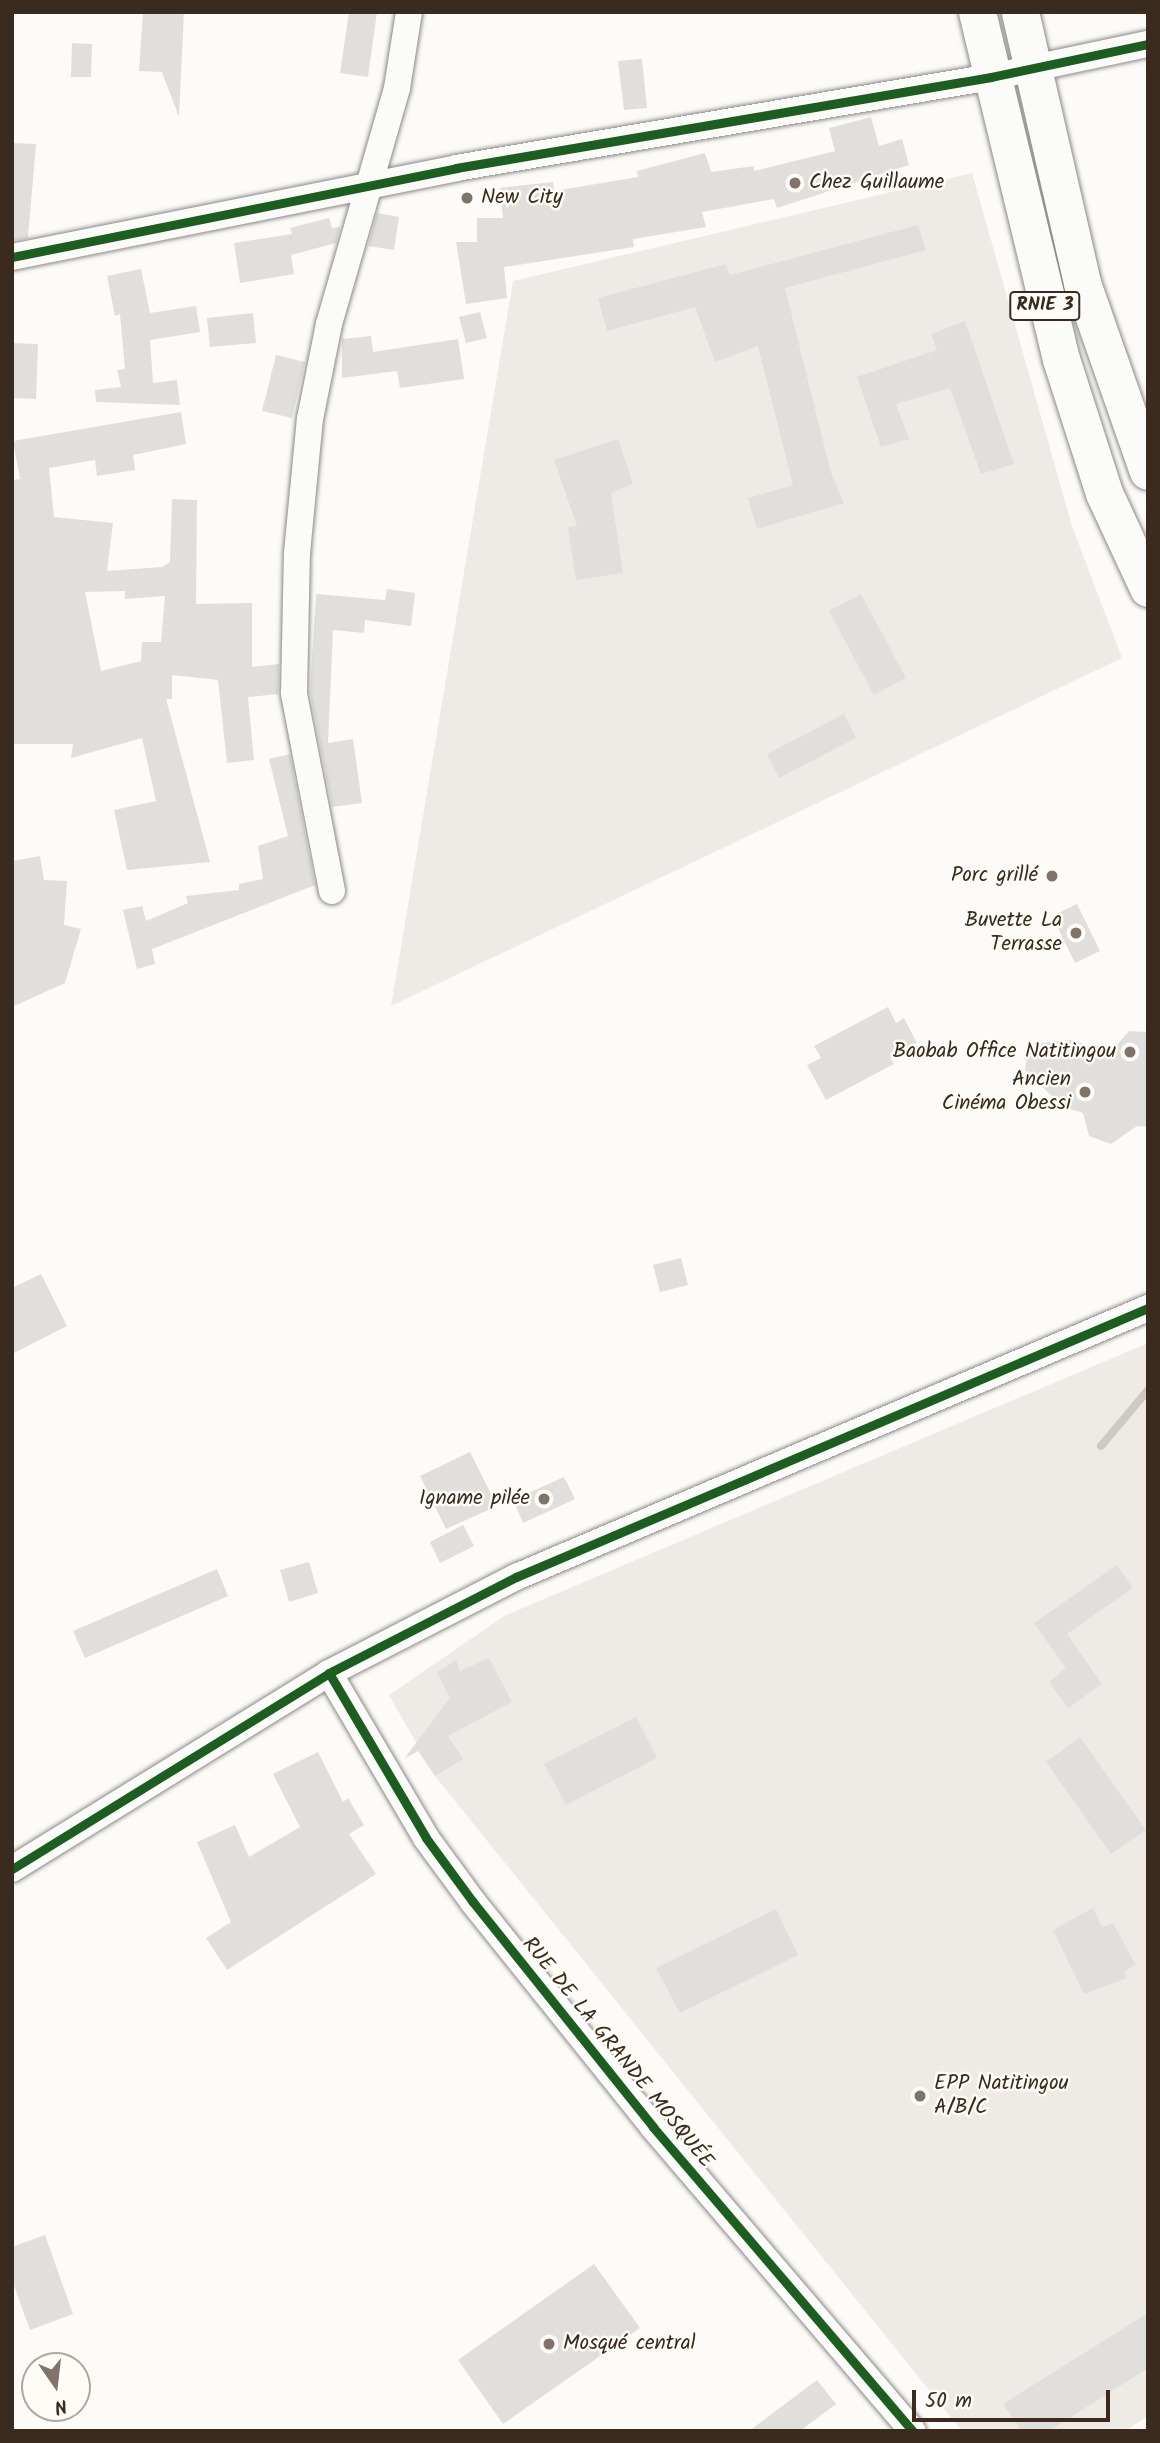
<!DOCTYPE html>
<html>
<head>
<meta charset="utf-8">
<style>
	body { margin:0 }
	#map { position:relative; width:1160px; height:2443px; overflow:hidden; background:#fcfbf8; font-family:Kalam,sans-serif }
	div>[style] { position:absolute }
	.built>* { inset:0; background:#eeebe7 }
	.green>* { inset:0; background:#edebe6 }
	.round { border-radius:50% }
	.stream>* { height:8px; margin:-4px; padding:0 4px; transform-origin:4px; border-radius:4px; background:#cec9c4 }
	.building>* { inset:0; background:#e0dfdc }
	.roads { filter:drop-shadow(0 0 2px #8d8985) drop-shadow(0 0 2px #8d8985) }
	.minor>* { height:26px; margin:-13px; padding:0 13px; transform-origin:13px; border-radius:13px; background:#fbfbf9 }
	.highway>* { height:37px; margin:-18.5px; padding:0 18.5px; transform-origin:18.5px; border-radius:18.5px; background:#fbfbf9 }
	.cycleway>* { height:9px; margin:-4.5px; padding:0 4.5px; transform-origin:4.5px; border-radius:4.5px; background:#1b5e20 }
	.dots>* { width:19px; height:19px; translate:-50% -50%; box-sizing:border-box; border:4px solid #fdfcf7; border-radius:50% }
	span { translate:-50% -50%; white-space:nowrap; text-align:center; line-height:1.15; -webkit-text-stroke:5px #fdfcf7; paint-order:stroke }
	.shield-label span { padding:2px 5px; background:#fdfcf7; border:2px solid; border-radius:5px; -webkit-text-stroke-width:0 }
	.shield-label { font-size:19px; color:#3b2a1e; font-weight:700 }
	.poi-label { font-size:21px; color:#3b2a1e }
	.left { translate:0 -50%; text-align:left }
	.right { translate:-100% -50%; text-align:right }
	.street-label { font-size:21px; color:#3b2a1e }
	.frame { position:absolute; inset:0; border:14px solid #3b2a1e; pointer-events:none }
	.north { position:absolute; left:21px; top:2352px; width:70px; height:70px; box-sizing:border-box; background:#fdfcf7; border:2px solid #afa8a0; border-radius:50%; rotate:166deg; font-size:19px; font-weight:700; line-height:28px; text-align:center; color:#3b2a1e }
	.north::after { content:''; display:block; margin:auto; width:24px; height:32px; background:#7f736a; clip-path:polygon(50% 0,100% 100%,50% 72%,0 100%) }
	.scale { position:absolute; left:912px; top:2390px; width:198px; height:32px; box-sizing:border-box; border:4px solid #3b2a1e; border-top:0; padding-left:9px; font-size:21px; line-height:24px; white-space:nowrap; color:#3b2a1e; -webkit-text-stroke:5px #fdfcf7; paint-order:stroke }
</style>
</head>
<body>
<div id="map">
	<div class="built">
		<div style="clip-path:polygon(972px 173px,1072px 526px,1122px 658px,391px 1006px,513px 281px)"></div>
		<div style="clip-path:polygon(1148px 1343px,1148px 2416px,1125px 2431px,962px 2431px,435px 1776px,389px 1695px,506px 1615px)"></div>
	</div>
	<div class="green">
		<div class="round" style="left:749px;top:1641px;width:182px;height:182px"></div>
	</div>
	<div class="stream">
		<div style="left:1101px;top:1446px;width:73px;rotate:-50deg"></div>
	</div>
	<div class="building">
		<div style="clip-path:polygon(143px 12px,184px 12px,179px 117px,162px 72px,139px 71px)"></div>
		<div style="clip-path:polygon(349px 12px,377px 12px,368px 77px,340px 73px)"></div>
		<div style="clip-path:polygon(72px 43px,92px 44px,91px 77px,71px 77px)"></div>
		<div style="clip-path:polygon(642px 59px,647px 108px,624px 110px,618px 61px)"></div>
		<div style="clip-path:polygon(871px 117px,879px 146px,902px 139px,909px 165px,777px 208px,774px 199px,702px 212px,706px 227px,633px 239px,634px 247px,504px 267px,507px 298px,466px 304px,456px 242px,477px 242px,477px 218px,503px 218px,500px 188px,553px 182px,554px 191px,638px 177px,637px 171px,705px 153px,711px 172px,754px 166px,754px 171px,835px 151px,829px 128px)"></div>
		<div style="clip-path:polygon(12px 143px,36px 144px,28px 238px,12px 241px)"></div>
		<div style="clip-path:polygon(377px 213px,399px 217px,394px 250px,368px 246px)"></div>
		<div style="clip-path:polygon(329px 218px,332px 228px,340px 227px,336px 243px,291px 255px,294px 274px,240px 283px,234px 243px,292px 234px,290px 228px)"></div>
		<div style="clip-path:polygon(918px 225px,926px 250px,785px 288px,831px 473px,844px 503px,757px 529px,748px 498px,793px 485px,758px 346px,715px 362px,695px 307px,607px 331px,598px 298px,726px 264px,730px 275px)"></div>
		<div style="clip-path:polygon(141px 269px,150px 313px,196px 306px,200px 332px,150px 340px,153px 383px,177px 380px,180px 405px,96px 402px,95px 390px,121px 387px,117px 370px,125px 369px,120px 314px,115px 316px,107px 276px)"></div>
		<div style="clip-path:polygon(480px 312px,487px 338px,466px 343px,459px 317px)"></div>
		<div style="clip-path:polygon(253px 313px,256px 343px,210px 347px,207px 318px)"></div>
		<div style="clip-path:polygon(965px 321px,1014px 464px,981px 474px,950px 388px,896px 404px,909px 439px,881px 447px,857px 377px,937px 350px,931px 334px)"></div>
		<div style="clip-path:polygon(371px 336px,373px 352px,458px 339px,464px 379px,400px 388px,397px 371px,342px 378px,342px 339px)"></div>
		<div style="clip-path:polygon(12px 343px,38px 344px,36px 399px,12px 398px)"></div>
		<div style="clip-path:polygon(276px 355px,305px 362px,292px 418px,262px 411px)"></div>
		<div style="clip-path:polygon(evenodd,181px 412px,186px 444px,133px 455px,135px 470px,97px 476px,95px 460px,49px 468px,54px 517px,113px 523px,107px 571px,162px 567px,170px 562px,172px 499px,197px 500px,196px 604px,252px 603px,252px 667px,279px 664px,278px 694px,248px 697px,254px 760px,227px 763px,218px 680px,172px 675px,172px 699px,166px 699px,210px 862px,127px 870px,114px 810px,156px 801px,142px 738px,71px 758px,73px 744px,12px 744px,12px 480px,20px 479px,13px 441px,181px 412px,125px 591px,125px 599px,165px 596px,161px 642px,142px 642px,141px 661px,101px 671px,85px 592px,125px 591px)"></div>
		<div style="clip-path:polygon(618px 439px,633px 484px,611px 493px,623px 573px,576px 580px,568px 527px,577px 526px,554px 460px)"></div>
		<div style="clip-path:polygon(387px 589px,415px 593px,411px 626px,365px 620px,364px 633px,333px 630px,328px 743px,353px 739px,362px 803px,332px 807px,310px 692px,316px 594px,385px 600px)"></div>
		<div style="clip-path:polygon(861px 594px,906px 678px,874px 695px,829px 611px)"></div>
		<div style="clip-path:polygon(844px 714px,856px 738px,779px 778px,767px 754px)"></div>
		<div style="clip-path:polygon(290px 754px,315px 885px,152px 949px,155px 964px,137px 969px,123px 910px,142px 906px,146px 921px,188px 903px,186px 896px,239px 890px,239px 884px,263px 879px,258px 846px,288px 836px,269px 759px)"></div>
		<div style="clip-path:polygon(40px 856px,44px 880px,67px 881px,64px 925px,81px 929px,65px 983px,12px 1007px,12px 861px)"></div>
		<div style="clip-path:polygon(1077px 904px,1100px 951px,1075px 963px,1052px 916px)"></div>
		<div style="clip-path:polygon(888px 1007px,896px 1023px,904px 1018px,917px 1043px,890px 1058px,894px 1064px,826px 1100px,807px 1065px,821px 1058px,814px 1046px)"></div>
		<div style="clip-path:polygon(1129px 1031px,1148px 1032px,1148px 1127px,1137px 1126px,1111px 1144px,1089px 1136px,1083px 1113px,1063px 1107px,1025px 1070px,1029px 1044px,1073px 1040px,1109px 1054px)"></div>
		<div style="clip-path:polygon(681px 1258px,688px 1285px,660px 1292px,653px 1265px)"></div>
		<div style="clip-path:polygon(41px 1274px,67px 1326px,12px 1354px,12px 1288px)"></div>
		<div style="clip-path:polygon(470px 1452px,497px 1506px,446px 1529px,420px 1476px)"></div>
		<div style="clip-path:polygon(564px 1477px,575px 1499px,523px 1523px,513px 1500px)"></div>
		<div style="clip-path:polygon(463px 1525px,474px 1546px,440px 1563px,430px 1542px)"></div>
		<div style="clip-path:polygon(309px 1562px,318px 1593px,289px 1602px,280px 1570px)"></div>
		<div style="clip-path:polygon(1117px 1565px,1133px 1588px,1067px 1634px,1102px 1684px,1068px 1708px,1049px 1682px,1066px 1668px,1034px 1623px)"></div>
		<div style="clip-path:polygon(217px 1569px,228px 1596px,85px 1658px,73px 1631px)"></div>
		<div style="clip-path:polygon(489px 1658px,512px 1702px,448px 1736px,463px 1759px,435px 1776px,418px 1751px,404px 1759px,450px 1698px,437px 1672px,456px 1660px,460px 1671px)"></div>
		<div style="clip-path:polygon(636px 1717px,657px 1758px,566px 1805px,544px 1764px)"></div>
		<div style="clip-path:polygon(1080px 1737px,1146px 1830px,1111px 1854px,1046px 1762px)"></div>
		<div style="clip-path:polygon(318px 1752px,343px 1802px,348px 1798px,364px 1825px,349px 1834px,376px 1874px,227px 1970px,206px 1938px,231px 1922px,197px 1842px,235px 1825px,249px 1857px,300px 1827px,273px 1774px)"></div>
		<div style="clip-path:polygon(1093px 1908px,1102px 1927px,1113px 1923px,1136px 1965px,1124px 1971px,1127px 1978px,1084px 1994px,1053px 1930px)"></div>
		<div style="clip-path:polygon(776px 1909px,798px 1955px,680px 2013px,656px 1968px)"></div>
		<div style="clip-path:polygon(45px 2235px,73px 2314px,30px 2330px,12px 2280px,12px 2247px)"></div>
		<div style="clip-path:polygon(594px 2264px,640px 2328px,503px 2424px,458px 2360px)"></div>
		<div style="clip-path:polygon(1148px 2313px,1148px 2368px,1049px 2431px,1022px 2431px,1003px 2404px)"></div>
		<div style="clip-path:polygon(817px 2380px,836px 2404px,800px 2431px,749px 2431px)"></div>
	</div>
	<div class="roads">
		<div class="minor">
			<div style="left:12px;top:257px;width:453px;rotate:-11.3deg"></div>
			<div style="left:456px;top:168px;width:543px;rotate:-9.65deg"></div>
			<div style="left:991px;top:77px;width:160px;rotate:-11.9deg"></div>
			<div style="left:332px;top:891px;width:202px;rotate:-100.9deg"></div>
			<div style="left:294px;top:693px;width:140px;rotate:-88.8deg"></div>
			<div style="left:297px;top:553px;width:135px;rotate:-84.5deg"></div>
			<div style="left:310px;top:419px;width:97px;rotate:-78.7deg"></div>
			<div style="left:329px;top:324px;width:246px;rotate:-73.9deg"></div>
			<div style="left:397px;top:88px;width:77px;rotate:-81deg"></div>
			<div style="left:329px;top:1673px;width:191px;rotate:59.5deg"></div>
			<div style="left:426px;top:1838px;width:79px;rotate:53.7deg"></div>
			<div style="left:473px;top:1902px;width:288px;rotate:51.3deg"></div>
			<div style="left:653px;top:2127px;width:400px;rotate:49.5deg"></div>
			<div style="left:12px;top:1869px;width:373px;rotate:-31.7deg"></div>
			<div style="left:329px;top:1673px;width:210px;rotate:-27.2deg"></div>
			<div style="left:516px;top:1577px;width:687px;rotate:-23.06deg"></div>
		</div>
		<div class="highway">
			<div style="left:977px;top:12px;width:357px;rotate:76.4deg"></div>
			<div style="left:1061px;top:359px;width:141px;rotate:72.2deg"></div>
			<div style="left:1104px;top:493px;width:105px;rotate:65.1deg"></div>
			<div style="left:1020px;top:12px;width:278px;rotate:77.1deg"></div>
			<div style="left:1082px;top:283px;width:199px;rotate:70.7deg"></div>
		</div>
	</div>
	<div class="cycleway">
		<div style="left:12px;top:257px;width:453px;rotate:-11.3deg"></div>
		<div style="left:456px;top:168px;width:543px;rotate:-9.65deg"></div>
		<div style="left:991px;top:77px;width:160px;rotate:-11.9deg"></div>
		<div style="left:329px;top:1673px;width:191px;rotate:59.5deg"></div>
		<div style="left:426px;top:1838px;width:79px;rotate:53.7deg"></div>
		<div style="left:473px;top:1902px;width:288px;rotate:51.3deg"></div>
		<div style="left:653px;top:2127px;width:400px;rotate:49.5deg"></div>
		<div style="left:12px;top:1869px;width:373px;rotate:-31.7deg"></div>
		<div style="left:329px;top:1673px;width:210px;rotate:-27.2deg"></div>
		<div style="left:516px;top:1577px;width:687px;rotate:-23.06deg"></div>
	</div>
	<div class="dots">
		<div style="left:795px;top:183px;background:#7f736a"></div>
		<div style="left:467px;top:198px;background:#7f736a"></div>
		<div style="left:1052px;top:876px;background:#7f736a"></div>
		<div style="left:1076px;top:933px;background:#7f736a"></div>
		<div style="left:1130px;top:1052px;background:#7f736a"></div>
		<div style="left:1085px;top:1092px;background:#7f736a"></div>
		<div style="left:544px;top:1499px;background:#7f736a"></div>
		<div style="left:920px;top:2096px;background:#7f736a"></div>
		<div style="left:549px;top:2344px;background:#7f736a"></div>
	</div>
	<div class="shield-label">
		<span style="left:1045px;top:306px">RNIE 3</span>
	</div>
	<div class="poi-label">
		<span class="left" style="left:809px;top:183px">Chez Guillaume</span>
		<span class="left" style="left:481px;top:198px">New City</span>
		<span class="right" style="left:1038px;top:876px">Porc grillé</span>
		<span class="right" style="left:1062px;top:933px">Buvette La<br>Terrasse</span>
		<span class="right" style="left:1116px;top:1052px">Baobab Office Natitingou</span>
		<span class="right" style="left:1071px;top:1092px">Ancien<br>Cinéma Obessi</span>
		<span class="right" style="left:530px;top:1499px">Igname pilée</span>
		<span class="left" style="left:934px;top:2096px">EPP Natitingou<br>A/B/C</span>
		<span class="left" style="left:563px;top:2344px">Mosqué central</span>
	</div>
	<div class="street-label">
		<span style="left:617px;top:2053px;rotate:51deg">RUE DE LA GRANDE MOSQUÉE</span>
	</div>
	<div class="frame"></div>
	<div class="north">N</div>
	<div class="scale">50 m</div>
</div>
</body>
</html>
